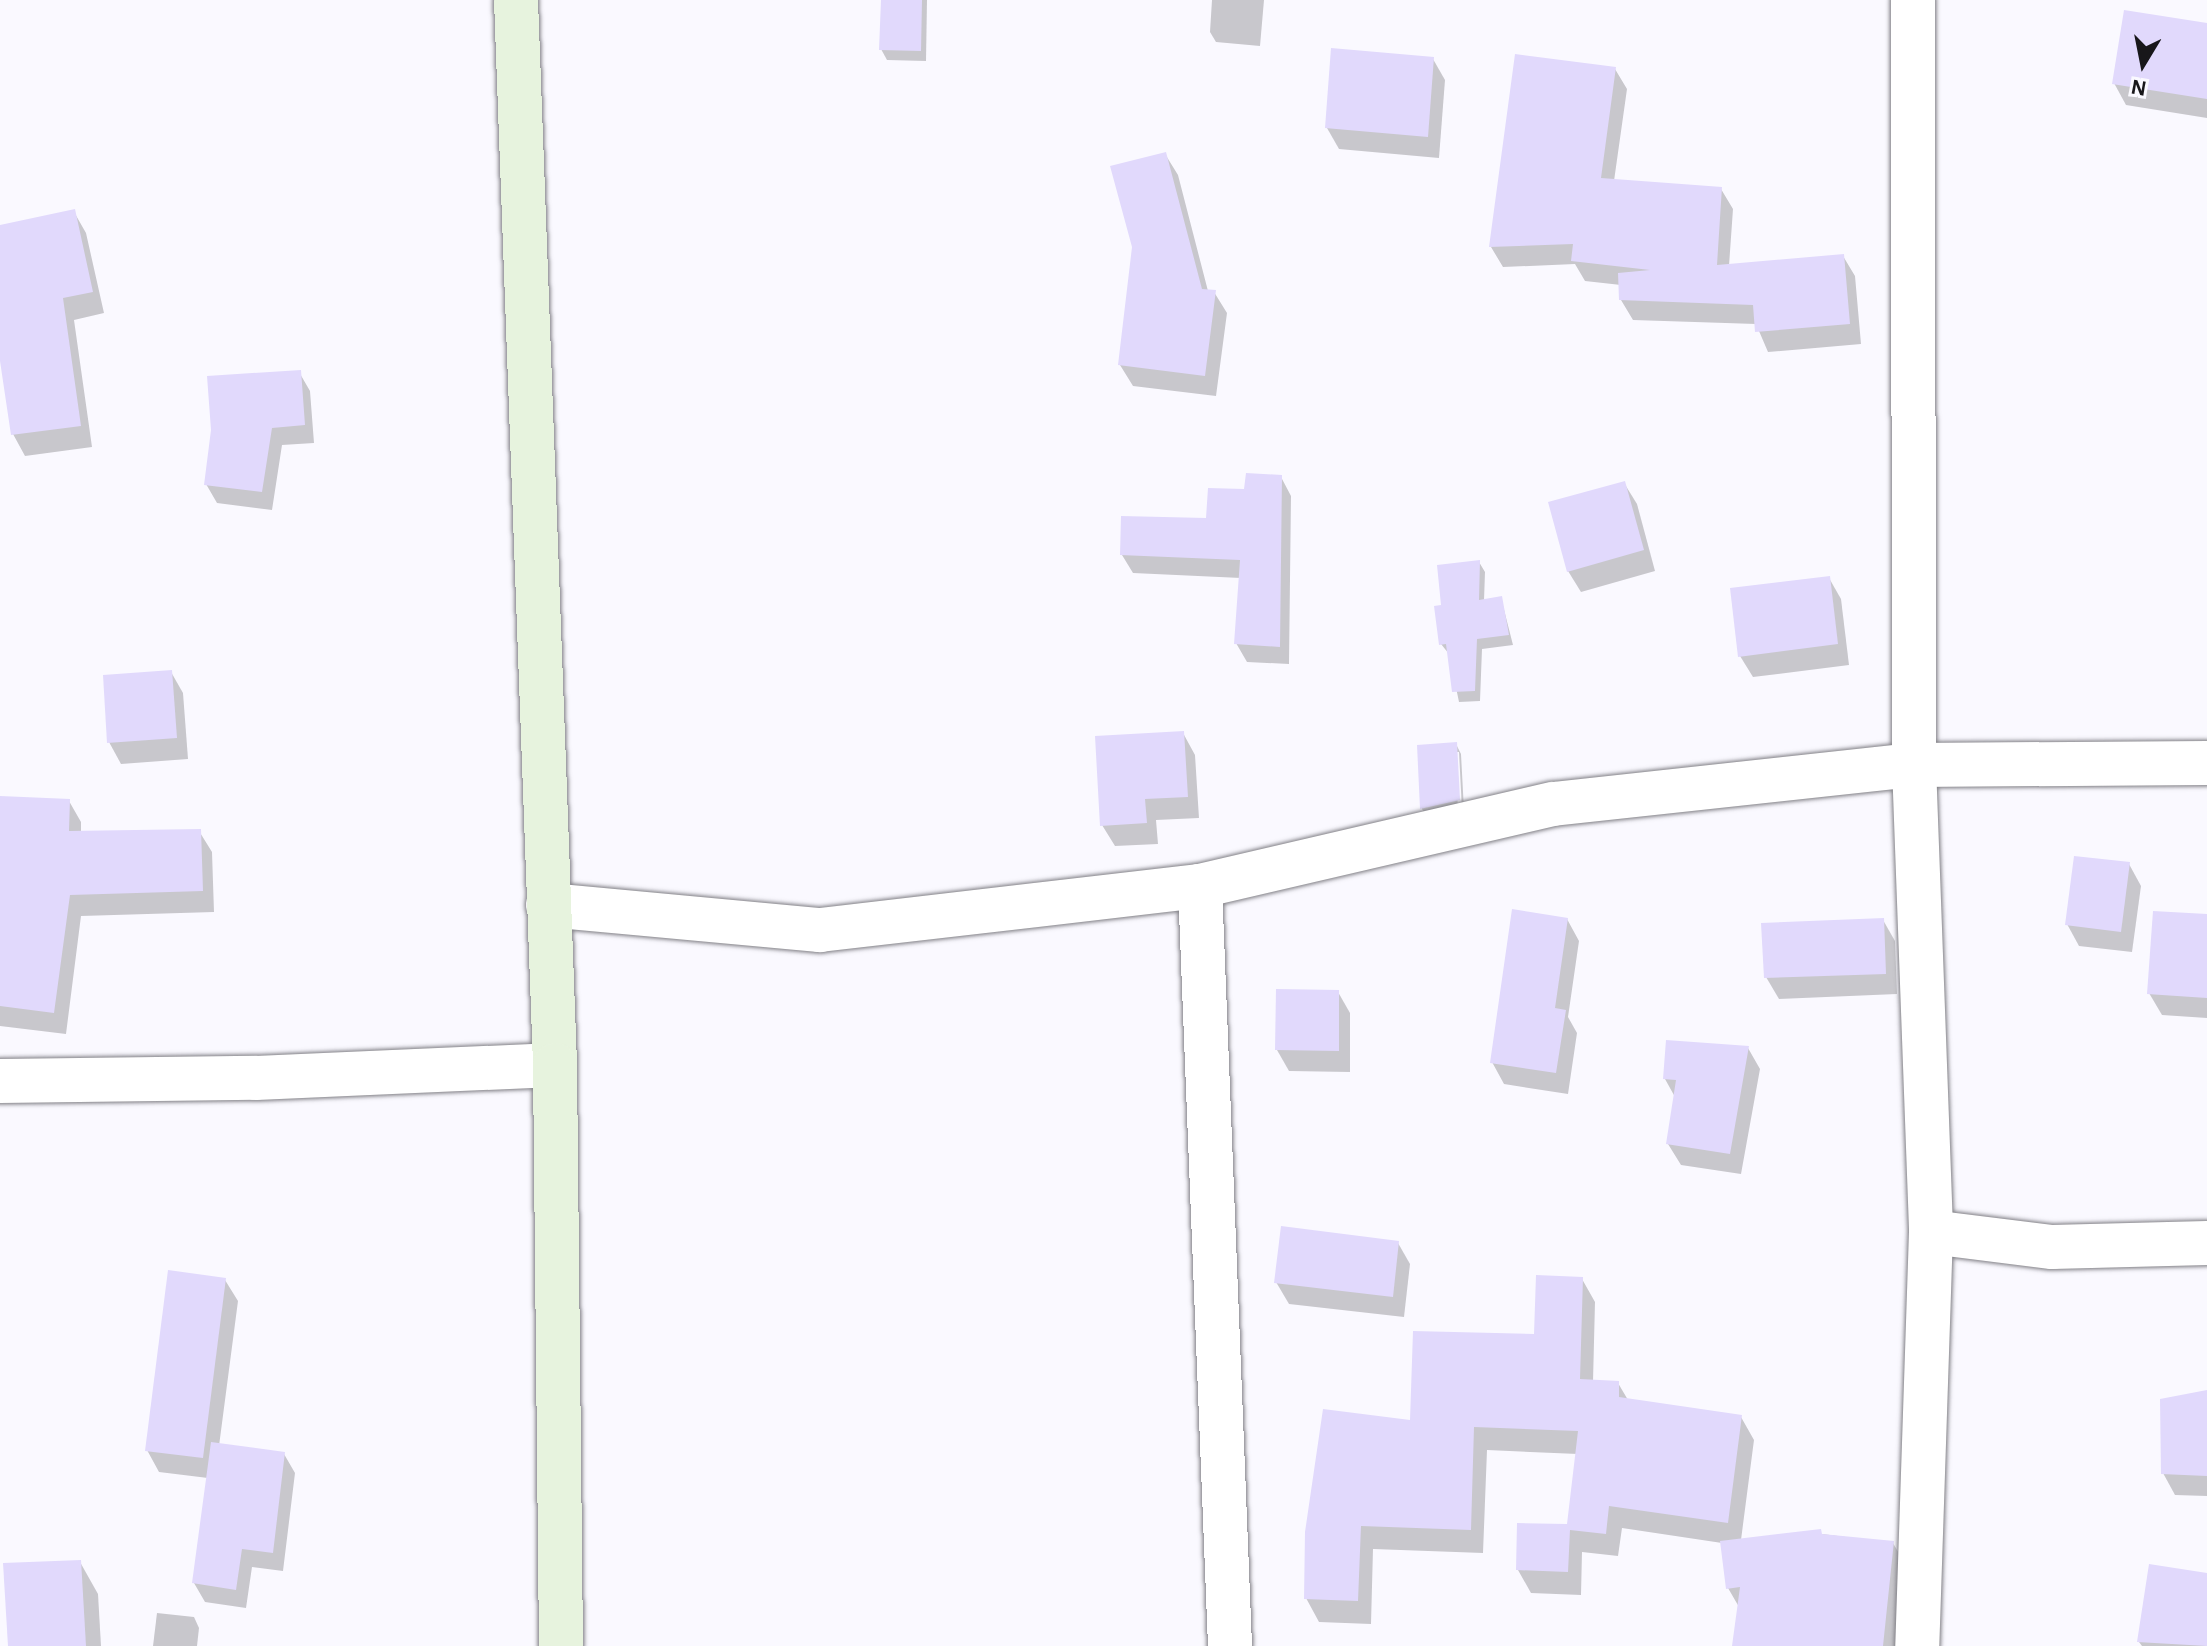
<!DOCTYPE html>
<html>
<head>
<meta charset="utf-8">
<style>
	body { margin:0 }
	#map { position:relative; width:2207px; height:1646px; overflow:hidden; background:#faf9ff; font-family:"Alegreya Sans",sans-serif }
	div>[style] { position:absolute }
	.shadow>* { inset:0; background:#0003 }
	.building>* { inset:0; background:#e1d9fc }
	.roads { filter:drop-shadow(0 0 2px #828187) drop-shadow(0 0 2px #828187) }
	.minor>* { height:44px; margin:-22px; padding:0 22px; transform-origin:22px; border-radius:22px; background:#fff }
	.secondary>* { height:44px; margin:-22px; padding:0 22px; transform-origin:22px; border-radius:22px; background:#e7f3de }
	span { translate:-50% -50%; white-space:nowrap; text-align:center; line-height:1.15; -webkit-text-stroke:8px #faf9ff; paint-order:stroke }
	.north { position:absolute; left:2103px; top:24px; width:80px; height:80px; -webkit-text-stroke:6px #faf9ff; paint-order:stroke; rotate:190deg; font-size:22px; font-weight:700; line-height:32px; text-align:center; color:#18171a }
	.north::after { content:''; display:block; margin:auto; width:28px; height:36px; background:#18171a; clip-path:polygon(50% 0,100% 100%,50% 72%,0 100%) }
</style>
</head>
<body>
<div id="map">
	<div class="shadow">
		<div style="clip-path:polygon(883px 0,927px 0,926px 61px,887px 60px,881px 49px)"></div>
		<div style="clip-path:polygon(1212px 0,1264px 0,1260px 46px,1216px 42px,1210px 32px)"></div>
		<div style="clip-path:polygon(2207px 25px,2207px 118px,2126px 105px,2114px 83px)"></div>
		<div style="clip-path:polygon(1433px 59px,1445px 80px,1439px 158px,1339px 149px,1327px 128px)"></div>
		<div style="clip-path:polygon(1615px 69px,1627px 89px,1614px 181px,1721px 189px,1733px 209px,1729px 266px,1843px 256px,1855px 276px,1861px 344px,1768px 352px,1756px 324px,1633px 320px,1621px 300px,1621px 285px,1585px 281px,1575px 264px,1503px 267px,1491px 247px)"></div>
		<div style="clip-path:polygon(1165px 154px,1178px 175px,1208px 291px,1214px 292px,1227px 313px,1216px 396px,1133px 386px,1120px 365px)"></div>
		<div style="clip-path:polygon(74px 212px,86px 233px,104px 313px,74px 320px,92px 447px,25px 456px,13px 434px,0 325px,0 227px)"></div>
		<div style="clip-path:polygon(299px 372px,310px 391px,314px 443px,282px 445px,272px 510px,217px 503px,206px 484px)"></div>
		<div style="clip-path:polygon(1281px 477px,1291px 496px,1289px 664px,1247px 662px,1236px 643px,1241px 578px,1133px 573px,1122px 555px,1208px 520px,1246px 492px)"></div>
		<div style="clip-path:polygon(1624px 483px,1637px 504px,1655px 571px,1581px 592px,1568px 571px)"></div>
		<div style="clip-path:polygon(1479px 562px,1485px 572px,1484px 601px,1501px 598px,1513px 645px,1482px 649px,1480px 701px,1459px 702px,1449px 654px,1441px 644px,1444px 607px)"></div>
		<div style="clip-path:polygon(1829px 578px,1841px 599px,1849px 665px,1753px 677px,1740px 656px)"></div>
		<div style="clip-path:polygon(171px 672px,183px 693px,188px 759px,121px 764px,109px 742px)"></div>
		<div style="clip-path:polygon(1183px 733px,1195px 755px,1199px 818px,1156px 820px,1158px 844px,1115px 846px,1102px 825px)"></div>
		<div style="clip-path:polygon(evenodd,1456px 744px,1461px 754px,1464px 810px,1428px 819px,1422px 809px,1419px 746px,1456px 744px,1455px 752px,1459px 752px,1462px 810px,1458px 810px,1455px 752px)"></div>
		<div style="clip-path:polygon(69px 801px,81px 822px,81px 833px,199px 831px,212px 852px,214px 912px,81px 916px,66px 1034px,0 1026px,0 871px)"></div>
		<div style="clip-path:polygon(2129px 864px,2141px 886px,2132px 952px,2079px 946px,2067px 924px)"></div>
		<div style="clip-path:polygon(2207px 916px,2207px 1018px,2162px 1015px,2149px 993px)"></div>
		<div style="clip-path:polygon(1567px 919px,1579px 941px,1568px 1017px,1577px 1033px,1568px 1094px,1504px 1084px,1492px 1062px)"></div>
		<div style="clip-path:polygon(1883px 920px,1895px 941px,1897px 994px,1779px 999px,1766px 977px)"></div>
		<div style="clip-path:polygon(1338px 992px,1350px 1013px,1350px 1072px,1289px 1071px,1277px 1050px)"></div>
		<div style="clip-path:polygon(1748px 1048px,1760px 1069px,1741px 1174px,1681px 1165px,1668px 1144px,1675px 1097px,1665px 1079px)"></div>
		<div style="clip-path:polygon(1398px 1243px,1410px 1264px,1404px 1317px,1289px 1304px,1276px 1282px)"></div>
		<div style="clip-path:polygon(1582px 1279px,1595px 1302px,1593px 1382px,1618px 1383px,1628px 1400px,1741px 1417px,1754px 1440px,1741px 1540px,1822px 1534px,1893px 1543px,1905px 1564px,1896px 1646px,1734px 1646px,1739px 1607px,1728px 1588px,1722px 1543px,1622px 1528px,1618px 1556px,1582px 1552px,1581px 1595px,1531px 1593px,1518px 1570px,1569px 1526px,1578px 1454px,1487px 1450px,1483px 1553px,1373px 1549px,1371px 1624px,1319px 1622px,1306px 1598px,1412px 1423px,1536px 1336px)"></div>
		<div style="clip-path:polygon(225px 1280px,238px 1301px,219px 1446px,284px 1454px,295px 1473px,283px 1571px,252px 1567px,246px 1608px,205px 1602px,194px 1583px,208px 1478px,159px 1472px,147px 1450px)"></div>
		<div style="clip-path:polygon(2207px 1397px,2207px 1496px,2175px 1495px,2163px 1473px)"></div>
		<div style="clip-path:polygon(80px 1562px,98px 1594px,101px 1646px,10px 1646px)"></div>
		<div style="clip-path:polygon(2207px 1575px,2207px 1646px,2142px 1646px,2139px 1642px)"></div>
		<div style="clip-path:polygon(157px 1613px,194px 1617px,199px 1628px,197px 1646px,153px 1646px)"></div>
	</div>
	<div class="building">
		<div style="clip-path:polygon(881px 0,922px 0,921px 51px,879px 50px)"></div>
		<div style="clip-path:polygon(2124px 10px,2207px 23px,2207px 99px,2112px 84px)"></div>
		<div style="clip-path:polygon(1331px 48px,1434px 57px,1428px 137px,1325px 128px)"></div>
		<div style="clip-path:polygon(1515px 54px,1616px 67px,1601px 178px,1722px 187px,1717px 265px,1844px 254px,1850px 324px,1755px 332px,1753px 305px,1619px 300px,1618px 273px,1650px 270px,1571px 261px,1573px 244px,1489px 247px)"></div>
		<div style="clip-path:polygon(1166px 152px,1202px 289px,1216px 290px,1205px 376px,1118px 365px,1132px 247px,1110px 166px)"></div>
		<div style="clip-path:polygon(75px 209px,93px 292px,63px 298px,81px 426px,11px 435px,0 361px,0 225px)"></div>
		<div style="clip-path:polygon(301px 370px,305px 425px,272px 428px,262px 492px,204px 485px,211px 430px,207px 376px)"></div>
		<div style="clip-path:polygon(1246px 473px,1282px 475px,1280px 647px,1234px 644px,1240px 560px,1120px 555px,1121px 516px,1206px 518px,1208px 488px,1244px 489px)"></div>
		<div style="clip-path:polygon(1625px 481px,1644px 550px,1567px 572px,1548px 502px)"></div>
		<div style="clip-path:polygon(1480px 560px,1479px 600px,1502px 596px,1509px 635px,1477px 639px,1475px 691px,1452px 692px,1446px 644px,1439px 645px,1434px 606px,1441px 605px,1437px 565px)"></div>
		<div style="clip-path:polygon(1830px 576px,1838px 644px,1738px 657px,1730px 588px)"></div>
		<div style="clip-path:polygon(172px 670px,177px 738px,107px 743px,103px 675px)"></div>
		<div style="clip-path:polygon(1184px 731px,1188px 797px,1145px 799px,1147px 823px,1100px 826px,1095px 736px)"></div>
		<div style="clip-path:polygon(1457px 742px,1460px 800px,1420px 809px,1417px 745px)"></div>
		<div style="clip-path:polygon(0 796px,70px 799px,69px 831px,201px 829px,203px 891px,70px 895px,54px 1013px,0 1006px)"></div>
		<div style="clip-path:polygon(2074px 856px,2130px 862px,2121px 932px,2065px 925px)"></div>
		<div style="clip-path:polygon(1512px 909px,1568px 918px,1555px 1008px,1566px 1010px,1556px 1073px,1490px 1063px)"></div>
		<div style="clip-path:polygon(2153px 911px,2207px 914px,2207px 998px,2147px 994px)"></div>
		<div style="clip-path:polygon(1884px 918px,1886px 974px,1764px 978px,1761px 923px)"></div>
		<div style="clip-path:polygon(1276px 989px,1339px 990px,1339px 1051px,1275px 1050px)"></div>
		<div style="clip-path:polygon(1666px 1040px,1749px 1046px,1730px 1154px,1666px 1144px,1676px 1080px,1663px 1079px)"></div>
		<div style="clip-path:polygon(1281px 1226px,1399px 1241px,1393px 1297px,1274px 1283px)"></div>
		<div style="clip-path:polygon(168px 1270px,226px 1278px,203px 1458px,145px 1451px)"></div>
		<div style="clip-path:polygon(1536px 1275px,1583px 1277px,1580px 1379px,1619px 1381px,1619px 1397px,1742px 1415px,1728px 1523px,1609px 1506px,1606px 1534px,1570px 1530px,1568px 1572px,1516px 1570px,1517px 1523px,1567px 1524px,1578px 1431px,1474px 1427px,1471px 1530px,1361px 1526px,1358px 1601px,1304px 1599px,1305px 1532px,1323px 1409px,1410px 1420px,1413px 1331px,1534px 1334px)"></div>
		<div style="clip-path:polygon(2207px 1390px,2207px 1476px,2161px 1474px,2160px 1399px)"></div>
		<div style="clip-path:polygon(211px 1442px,285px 1452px,273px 1553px,242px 1549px,236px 1590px,192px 1583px)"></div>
		<div style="clip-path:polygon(1821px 1529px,1822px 1534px,1894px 1541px,1883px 1646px,1732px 1646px,1740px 1587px,1726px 1589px,1720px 1541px)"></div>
		<div style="clip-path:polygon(81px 1560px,86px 1646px,8px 1646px,3px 1563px)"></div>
		<div style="clip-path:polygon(2149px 1564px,2207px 1573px,2207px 1646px,2137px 1642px)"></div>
	</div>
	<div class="roads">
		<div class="minor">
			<div style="left:1913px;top:0;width:765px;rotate:89.93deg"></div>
			<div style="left:1914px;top:765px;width:467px;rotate:87.9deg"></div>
			<div style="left:1931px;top:1232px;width:414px;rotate:91.9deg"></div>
			<div style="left:1200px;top:886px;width:761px;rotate:87.74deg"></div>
			<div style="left:548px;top:905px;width:273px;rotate:5.3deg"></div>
			<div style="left:820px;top:930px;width:383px;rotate:-6.6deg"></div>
			<div style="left:1200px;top:886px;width:362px;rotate:-13.1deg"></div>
			<div style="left:1553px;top:804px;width:363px;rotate:-6.2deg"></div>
			<div style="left:1914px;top:765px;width:293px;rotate:-0.4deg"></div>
			<div style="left:0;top:1081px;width:256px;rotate:-0.7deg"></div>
			<div style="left:256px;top:1078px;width:299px;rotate:-2.5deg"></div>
			<div style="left:1931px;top:1232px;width:122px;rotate:7.1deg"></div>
			<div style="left:2052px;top:1247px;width:155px;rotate:-1.5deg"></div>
		</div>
		<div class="secondary">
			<div style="left:516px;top:0;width:1066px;rotate:87.9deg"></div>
			<div style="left:555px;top:1065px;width:581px;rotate:89.41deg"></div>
		</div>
	</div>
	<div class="north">N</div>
</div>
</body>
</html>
